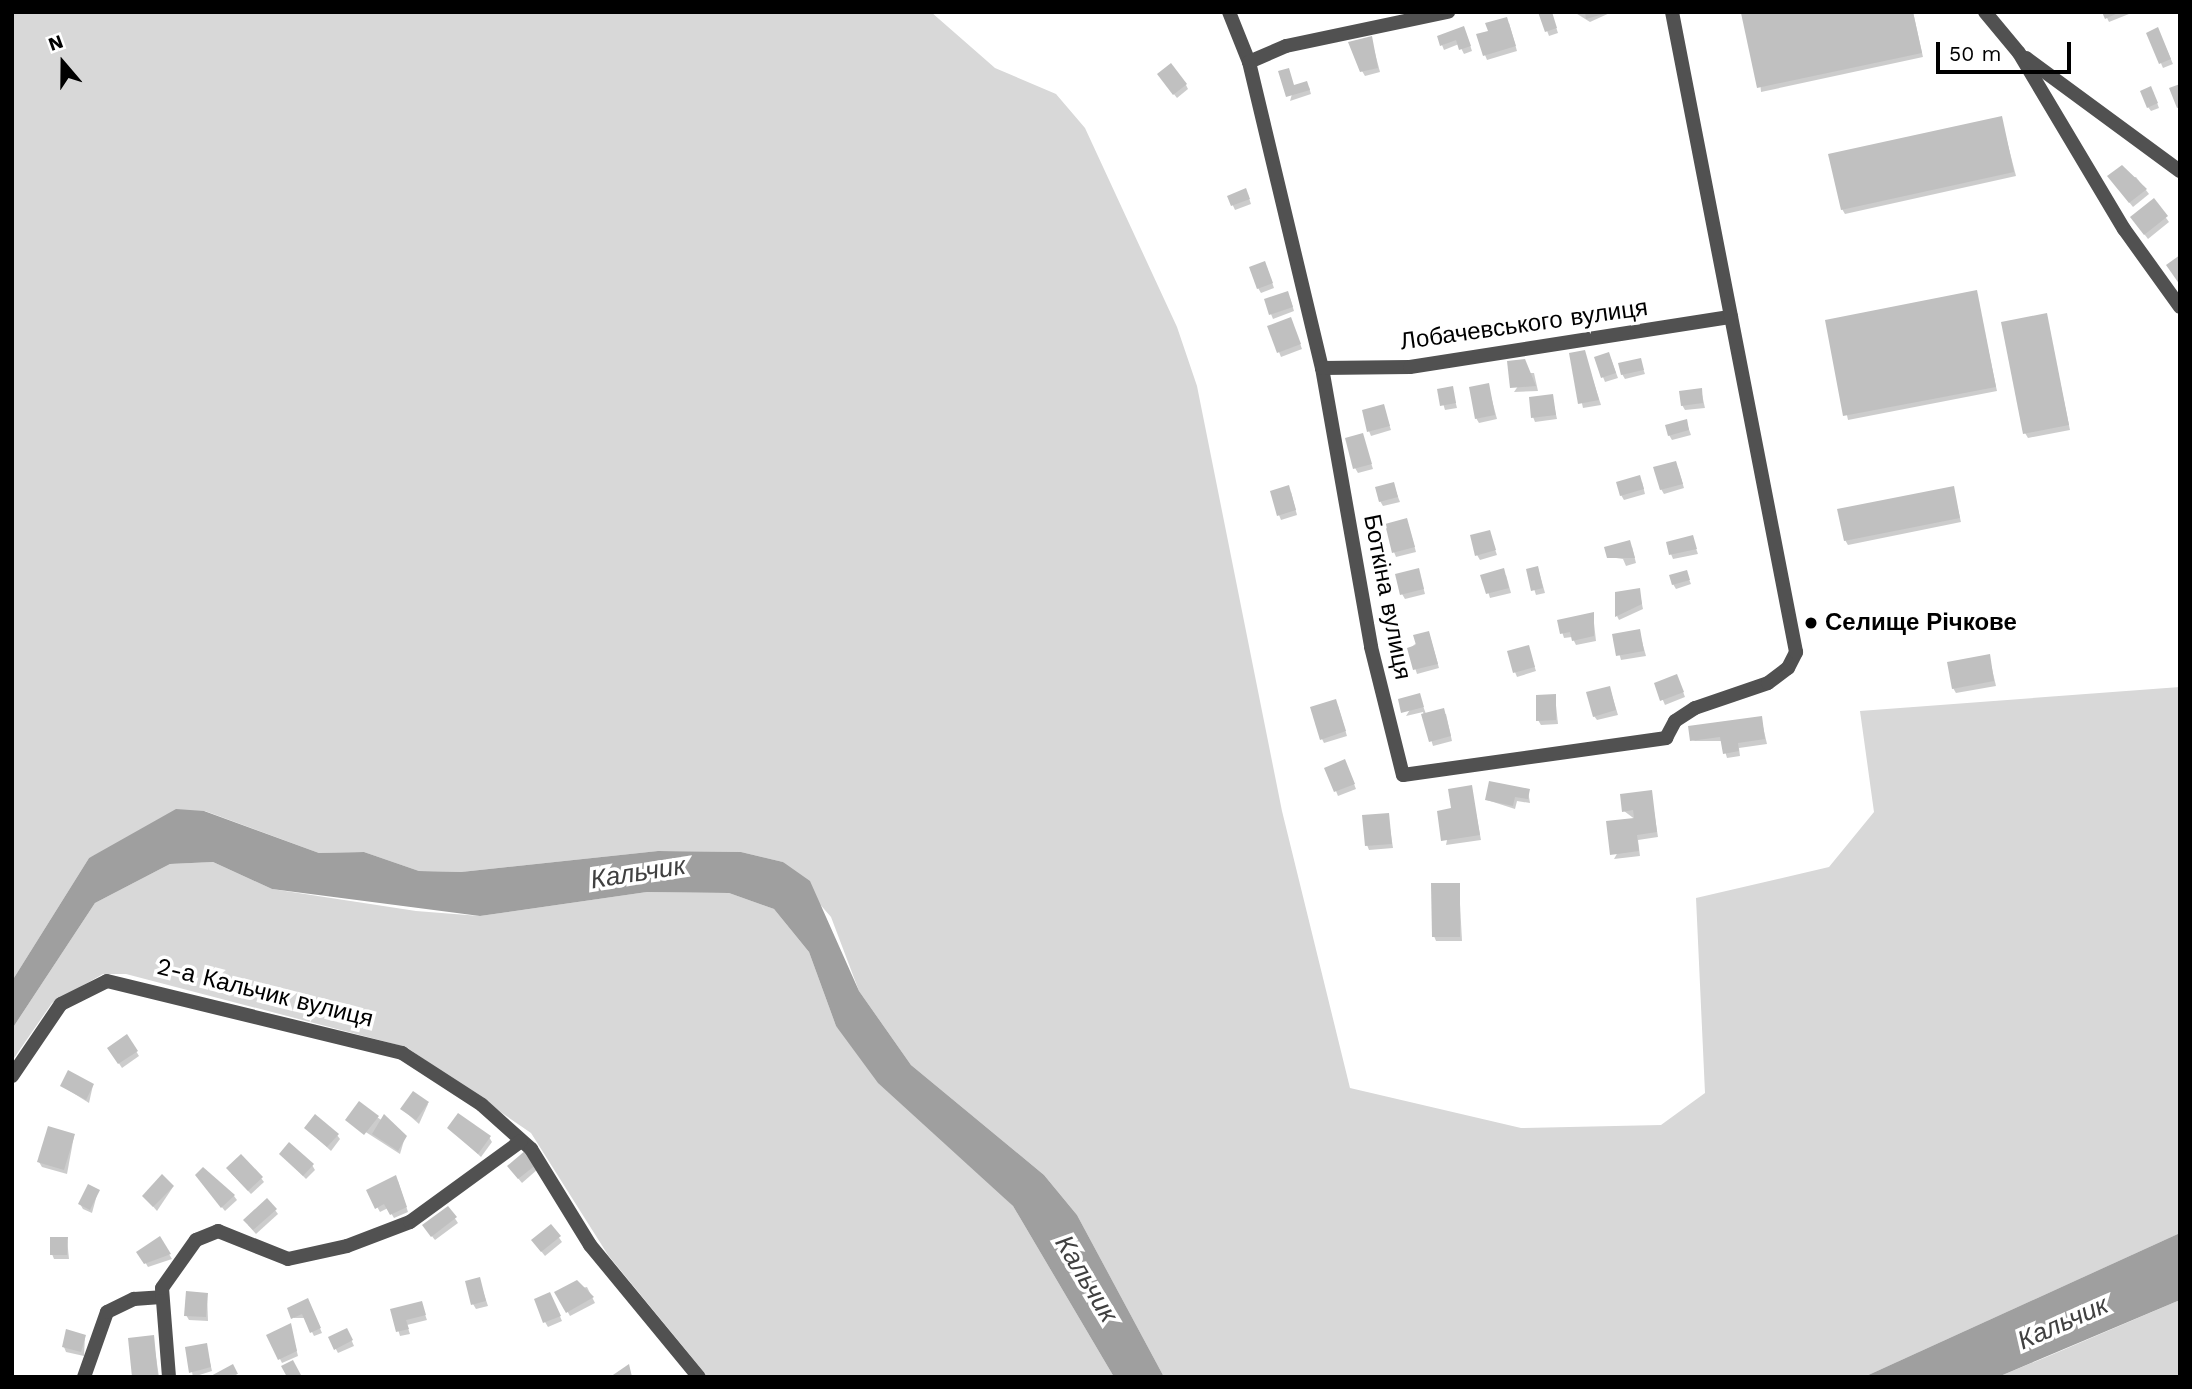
<!DOCTYPE html>
<html>
<head>
<meta charset="utf-8">
<style>
	body { margin:0 }
	#map { position:relative; width:2192px; height:1389px; overflow:hidden; background:#fff; font-family:"Work Sans",sans-serif }
	div>[style] { position:absolute }
	.green>* { inset:0; background:#d8d8d8 }
	.water>* { inset:0; background:#9f9f9f }
	.shadow>* { inset:0; background:#0003 }
	.building>* { inset:0; background:#c0c0c0 }
	.minor>* { height:14px; margin:-7px; padding:0 7px; transform-origin:7px; border-radius:7px; background:#515151 }
	.tertiary>* { height:14px; margin:-7px; padding:0 7px; transform-origin:7px; border-radius:7px; background:#515151 }
	.dots>* { width:19px; height:19px; translate:-50% -50%; box-sizing:border-box; border:4px solid #fff; border-radius:50% }
	span { translate:-50% -50%; white-space:nowrap; text-align:center; line-height:1.15; -webkit-text-stroke:7px #fff; paint-order:stroke }
	.street-label { font-size:24px; color:#000 }
	.poi-label { font-size:24px; color:#000; font-weight:700 }
	.left { translate:0 -50%; text-align:left }
	.water-label { font-size:26px; color:#404040; font-style:italic }
	.frame { position:absolute; inset:0; border:14px solid #000; pointer-events:none }
	.north { position:absolute; left:28px; top:28px; width:70px; height:70px; -webkit-text-stroke:5px #fff; paint-order:stroke; rotate:340deg; font-size:19px; font-weight:700; line-height:28px; text-align:center; color:#000 }
	.north::after { content:''; display:block; margin:auto; width:24px; height:32px; background:#000; clip-path:polygon(50% 0,100% 100%,50% 72%,0 100%) }
	.scale { position:absolute; left:1936px; top:42px; width:135px; height:32px; box-sizing:border-box; border:4px solid #000; border-top:0; padding-left:9px; font-size:21px; line-height:24px; white-space:nowrap; color:#000; -webkit-text-stroke:5px #fff; paint-order:stroke }
</style>
</head>
<body>
<div id="map">
	<div class="green">
		<div style="clip-path:polygon(12px 12px,931px 12px,995px 68px,1056px 94px,1085px 128px,1177px 327px,1197px 386px,1282px 811px,1350px 1088px,1521px 1128px,1661px 1125px,1705px 1093px,1696px 898px,1829px 867px,1874px 812px,1860px 711px,2180px 687px,2180px 1233px,1864px 1377px,1164px 1377px,1077px 1215px,1044px 1175px,911px 1065px,859px 991px,831px 917px,783px 862px,741px 852px,658px 851px,461px 872px,419px 871px,364px 852px,319px 853px,205px 811px,89px 858px,12px 981px)"></div>
		<div style="clip-path:polygon(213px 862px,272px 889px,416px 911px,480px 916px,647px 892px,729px 893px,774px 909px,809px 952px,836px 1026px,1013px 1206px,1114px 1377px,708px 1377px,608px 1255px,531px 1133px,406px 1047px,126px 974px,103px 974px,52px 1003px,12px 1061px,12px 1029px,95px 903px,170px 864px)"></div>
		<div style="clip-path:polygon(2180px 1300px,2180px 1377px,1998px 1377px,2063px 1350px)"></div>
	</div>
	<div class="water">
		<div style="clip-path:polygon(176px 809px,204px 811px,319px 853px,364px 852px,419px 871px,461px 872px,658px 851px,741px 852px,783px 862px,810px 881px,859px 991px,911px 1065px,1044px 1175px,1077px 1215px,1164px 1377px,1114px 1377px,1013px 1206px,878px 1083px,836px 1026px,809px 952px,774px 909px,729px 893px,647px 892px,480px 916px,272px 889px,213px 862px,170px 864px,95px 903px,12px 1029px,12px 981px,89px 858px)"></div>
		<div style="clip-path:polygon(2180px 1233px,2180px 1300px,1998px 1377px,1864px 1377px)"></div>
	</div>
	<div class="shadow">
		<div style="clip-path:polygon(1540px 12px,1551px 12px,1558px 33px,1549px 36px)"></div>
		<div style="clip-path:polygon(1574px 12px,1612px 12px,1590px 22px)"></div>
		<div style="clip-path:polygon(1754px 12px,1913px 12px,1923px 57px,1761px 92px)"></div>
		<div style="clip-path:polygon(2104px 12px,2129px 12px,2129px 14px,2109px 22px)"></div>
		<div style="clip-path:polygon(1509px 23px,1517px 51px,1487px 60px,1485px 55px)"></div>
		<div style="clip-path:polygon(1466px 33px,1472px 51px,1464px 54px,1459px 44px,1444px 50px,1442px 45px)"></div>
		<div style="clip-path:polygon(2148px 33px,2160px 34px,2173px 64px,2163px 68px)"></div>
		<div style="clip-path:polygon(1371px 38px,1380px 72px,1365px 76px,1362px 71px)"></div>
		<div style="clip-path:polygon(1162px 79px,1186px 85px,1188px 89px,1177px 98px)"></div>
		<div style="clip-path:polygon(1294px 87px,1309px 87px,1311px 94px,1290px 101px)"></div>
		<div style="clip-path:polygon(2153px 92px,2159px 108px,2151px 111px,2148px 107px)"></div>
		<div style="clip-path:polygon(2001px 118px,2016px 176px,1845px 214px,1842px 209px)"></div>
		<div style="clip-path:polygon(2136px 177px,2149px 194px,2133px 207px,2112px 181px)"></div>
		<div style="clip-path:polygon(1248px 195px,1251px 204px,1235px 210px,1229px 197px)"></div>
		<div style="clip-path:polygon(2153px 200px,2169px 222px,2148px 239px,2135px 222px)"></div>
		<div style="clip-path:polygon(1267px 268px,1274px 288px,1261px 293px,1258px 288px)"></div>
		<div style="clip-path:polygon(1976px 292px,1997px 391px,1848px 420px,1827px 321px)"></div>
		<div style="clip-path:polygon(1290px 298px,1294px 311px,1273px 319px,1271px 314px)"></div>
		<div style="clip-path:polygon(2046px 315px,2070px 430px,2028px 438px,2025px 433px)"></div>
		<div style="clip-path:polygon(1293px 324px,1302px 349px,1281px 357px,1279px 352px)"></div>
		<div style="clip-path:polygon(1584px 352px,1601px 405px,1583px 408px,1571px 354px)"></div>
		<div style="clip-path:polygon(1611px 359px,1618px 378px,1605px 382px,1603px 377px)"></div>
		<div style="clip-path:polygon(1640px 360px,1645px 374px,1625px 379px,1622px 374px)"></div>
		<div style="clip-path:polygon(1527px 373px,1534px 373px,1538px 391px,1514px 392px)"></div>
		<div style="clip-path:polygon(1488px 385px,1497px 419px,1479px 423px,1476px 418px)"></div>
		<div style="clip-path:polygon(1452px 388px,1457px 408px,1445px 410px,1439px 390px)"></div>
		<div style="clip-path:polygon(1701px 390px,1705px 408px,1685px 410px,1682px 405px)"></div>
		<div style="clip-path:polygon(1552px 396px,1557px 419px,1535px 422px,1533px 417px)"></div>
		<div style="clip-path:polygon(1383px 406px,1391px 430px,1371px 436px,1369px 431px)"></div>
		<div style="clip-path:polygon(1686px 421px,1691px 435px,1672px 440px,1669px 435px)"></div>
		<div style="clip-path:polygon(1362px 435px,1373px 469px,1358px 473px,1355px 468px)"></div>
		<div style="clip-path:polygon(1678px 468px,1684px 488px,1664px 494px,1661px 489px)"></div>
		<div style="clip-path:polygon(1642px 482px,1645px 494px,1624px 500px,1621px 495px)"></div>
		<div style="clip-path:polygon(1393px 484px,1400px 502px,1383px 506px,1380px 501px)"></div>
		<div style="clip-path:polygon(1953px 488px,1961px 522px,1848px 545px,1845px 540px)"></div>
		<div style="clip-path:polygon(1291px 492px,1297px 515px,1281px 520px,1279px 515px)"></div>
		<div style="clip-path:polygon(1407px 520px,1416px 552px,1396px 557px,1394px 552px)"></div>
		<div style="clip-path:polygon(1489px 532px,1497px 555px,1480px 560px,1477px 555px)"></div>
		<div style="clip-path:polygon(1692px 537px,1698px 554px,1673px 559px,1671px 554px)"></div>
		<div style="clip-path:polygon(1632px 547px,1636px 563px,1626px 566px,1623px 559px,1609px 557px)"></div>
		<div style="clip-path:polygon(1538px 568px,1545px 593px,1536px 595px,1528px 570px)"></div>
		<div style="clip-path:polygon(1686px 572px,1691px 584px,1676px 589px,1673px 584px)"></div>
		<div style="clip-path:polygon(1420px 575px,1425px 594px,1405px 599px,1402px 594px)"></div>
		<div style="clip-path:polygon(1506px 575px,1511px 593px,1490px 598px,1483px 576px)"></div>
		<div style="clip-path:polygon(1639px 590px,1643px 609px,1619px 620px,1617px 616px)"></div>
		<div style="clip-path:polygon(1593px 614px,1596px 641px,1576px 645px,1572px 637px,1564px 638px,1559px 622px)"></div>
		<div style="clip-path:polygon(1639px 631px,1646px 656px,1621px 660px,1614px 635px)"></div>
		<div style="clip-path:polygon(1429px 633px,1439px 668px,1417px 674px,1409px 649px)"></div>
		<div style="clip-path:polygon(1528px 647px,1536px 671px,1517px 677px,1515px 672px)"></div>
		<div style="clip-path:polygon(1989px 656px,1996px 686px,1956px 693px,1953px 688px)"></div>
		<div style="clip-path:polygon(1679px 681px,1685px 697px,1665px 705px,1656px 684px)"></div>
		<div style="clip-path:polygon(1611px 692px,1618px 715px,1597px 720px,1594px 716px)"></div>
		<div style="clip-path:polygon(1419px 695px,1426px 714px,1446px 714px,1452px 741px,1433px 746px,1423px 712px,1406px 716px)"></div>
		<div style="clip-path:polygon(1555px 696px,1558px 724px,1541px 725px,1538px 720px)"></div>
		<div style="clip-path:polygon(1338px 706px,1347px 736px,1324px 743px,1322px 739px)"></div>
		<div style="clip-path:polygon(1761px 718px,1767px 744px,1739px 748px,1740px 756px,1727px 758px,1722px 741px,1692px 741px)"></div>
		<div style="clip-path:polygon(1347px 766px,1356px 789px,1338px 796px,1327px 769px)"></div>
		<div style="clip-path:polygon(1471px 787px,1481px 840px,1446px 845px,1453px 810px)"></div>
		<div style="clip-path:polygon(1528px 791px,1530px 803px,1517px 801px,1515px 809px,1487px 800px)"></div>
		<div style="clip-path:polygon(1651px 792px,1658px 837px,1638px 840px,1640px 856px,1614px 859px,1636px 820px,1624px 811px)"></div>
		<div style="clip-path:polygon(1388px 815px,1393px 848px,1369px 850px,1367px 845px)"></div>
		<div style="clip-path:polygon(1459px 885px,1462px 941px,1436px 941px,1434px 936px)"></div>
		<div style="clip-path:polygon(127px 1036px,139px 1056px,122px 1068px,109px 1048px)"></div>
		<div style="clip-path:polygon(93px 1085px,89px 1103px,62px 1086px)"></div>
		<div style="clip-path:polygon(428px 1104px,419px 1124px,402px 1109px)"></div>
		<div style="clip-path:polygon(377px 1117px,405px 1137px,400px 1154px,347px 1120px)"></div>
		<div style="clip-path:polygon(306px 1128px,337px 1135px,340px 1139px,331px 1151px)"></div>
		<div style="clip-path:polygon(449px 1128px,489px 1137px,492px 1142px,481px 1157px)"></div>
		<div style="clip-path:polygon(74px 1136px,67px 1174px,42px 1167px,39px 1162px)"></div>
		<div style="clip-path:polygon(526px 1153px,538px 1169px,522px 1183px,512px 1171px)"></div>
		<div style="clip-path:polygon(281px 1154px,312px 1165px,315px 1170px,306px 1179px)"></div>
		<div style="clip-path:polygon(231px 1173px,261px 1178px,264px 1182px,251px 1194px)"></div>
		<div style="clip-path:polygon(200px 1180px,234px 1196px,237px 1200px,225px 1211px)"></div>
		<div style="clip-path:polygon(398px 1181px,408px 1212px,394px 1218px,388px 1208px,380px 1212px,368px 1191px)"></div>
		<div style="clip-path:polygon(173px 1187px,157px 1211px,144px 1196px)"></div>
		<div style="clip-path:polygon(98px 1191px,92px 1213px,83px 1209px,80px 1204px)"></div>
		<div style="clip-path:polygon(448px 1208px,458px 1223px,435px 1240px,427px 1230px)"></div>
		<div style="clip-path:polygon(275px 1210px,278px 1214px,256px 1234px,248px 1225px)"></div>
		<div style="clip-path:polygon(551px 1226px,562px 1242px,545px 1256px,536px 1245px)"></div>
		<div style="clip-path:polygon(67px 1239px,69px 1259px,54px 1259px,52px 1254px)"></div>
		<div style="clip-path:polygon(160px 1239px,172px 1259px,148px 1267px,139px 1252px)"></div>
		<div style="clip-path:polygon(479px 1279px,488px 1306px,476px 1309px,473px 1304px)"></div>
		<div style="clip-path:polygon(587px 1287px,595px 1303px,570px 1316px,557px 1293px)"></div>
		<div style="clip-path:polygon(207px 1294px,208px 1321px,189px 1320px,186px 1315px)"></div>
		<div style="clip-path:polygon(552px 1298px,562px 1321px,548px 1327px,545px 1322px)"></div>
		<div style="clip-path:polygon(421px 1303px,427px 1320px,407px 1325px,410px 1334px,400px 1336px,392px 1310px)"></div>
		<div style="clip-path:polygon(310px 1305px,322px 1333px,314px 1336px,305px 1318px,293px 1318px)"></div>
		<div style="clip-path:polygon(290px 1325px,298px 1356px,282px 1363px,268px 1335px)"></div>
		<div style="clip-path:polygon(347px 1330px,354px 1346px,338px 1353px,330px 1338px)"></div>
		<div style="clip-path:polygon(85px 1336px,84px 1356px,66px 1352px,64px 1347px)"></div>
		<div style="clip-path:polygon(153px 1337px,159px 1377px,134px 1377px)"></div>
		<div style="clip-path:polygon(206px 1345px,212px 1371px,193px 1377px,187px 1348px)"></div>
		<div style="clip-path:polygon(232px 1367px,238px 1377px,213px 1377px)"></div>
	</div>
	<div class="building">
		<div style="clip-path:polygon(1538px 12px,1552px 12px,1557px 28px,1545px 32px)"></div>
		<div style="clip-path:polygon(1585px 12px,1607px 12px,1607px 13px,1586px 19px)"></div>
		<div style="clip-path:polygon(1746px 12px,1913px 12px,1922px 53px,1757px 88px,1741px 13px)"></div>
		<div style="clip-path:polygon(2102px 12px,2120px 12px,2105px 19px)"></div>
		<div style="clip-path:polygon(1507px 17px,1516px 46px,1483px 56px,1476px 34px,1488px 31px,1485px 23px)"></div>
		<div style="clip-path:polygon(1464px 26px,1471px 46px,1459px 50px,1456px 40px,1440px 46px,1437px 36px)"></div>
		<div style="clip-path:polygon(2158px 27px,2171px 59px,2159px 64px,2146px 33px)"></div>
		<div style="clip-path:polygon(1372px 36px,1378px 68px,1360px 72px,1348px 42px)"></div>
		<div style="clip-path:polygon(1171px 63px,1187px 84px,1173px 95px,1157px 74px)"></div>
		<div style="clip-path:polygon(1289px 68px,1294px 85px,1307px 81px,1310px 90px,1286px 97px,1278px 71px)"></div>
		<div style="clip-path:polygon(2180px 84px,2180px 107px,2177px 108px,2169px 88px)"></div>
		<div style="clip-path:polygon(2151px 86px,2158px 103px,2147px 108px,2140px 91px)"></div>
		<div style="clip-path:polygon(2002px 116px,2014px 172px,1841px 210px,1828px 154px)"></div>
		<div style="clip-path:polygon(2122px 165px,2147px 189px,2129px 203px,2107px 176px)"></div>
		<div style="clip-path:polygon(1246px 188px,1250px 199px,1231px 206px,1227px 196px)"></div>
		<div style="clip-path:polygon(2154px 198px,2168px 216px,2144px 235px,2130px 217px)"></div>
		<div style="clip-path:polygon(2180px 255px,2180px 285px,2166px 265px)"></div>
		<div style="clip-path:polygon(1265px 261px,1273px 283px,1257px 289px,1249px 267px)"></div>
		<div style="clip-path:polygon(1977px 290px,1996px 387px,1843px 416px,1825px 320px)"></div>
		<div style="clip-path:polygon(1288px 291px,1293px 307px,1269px 315px,1264px 299px)"></div>
		<div style="clip-path:polygon(2047px 313px,2069px 425px,2023px 434px,2001px 322px)"></div>
		<div style="clip-path:polygon(1291px 317px,1301px 344px,1277px 353px,1267px 326px)"></div>
		<div style="clip-path:polygon(1585px 350px,1599px 400px,1578px 404px,1569px 353px)"></div>
		<div style="clip-path:polygon(1609px 352px,1616px 373px,1601px 378px,1594px 357px)"></div>
		<div style="clip-path:polygon(1641px 358px,1644px 370px,1621px 375px,1618px 363px)"></div>
		<div style="clip-path:polygon(1525px 359px,1536px 386px,1510px 388px,1507px 361px)"></div>
		<div style="clip-path:polygon(1489px 383px,1495px 415px,1475px 419px,1469px 387px)"></div>
		<div style="clip-path:polygon(1453px 386px,1456px 403px,1440px 406px,1437px 389px)"></div>
		<div style="clip-path:polygon(1702px 388px,1703px 403px,1681px 406px,1679px 391px)"></div>
		<div style="clip-path:polygon(1553px 394px,1556px 415px,1531px 418px,1529px 397px)"></div>
		<div style="clip-path:polygon(1384px 404px,1390px 426px,1367px 432px,1362px 410px)"></div>
		<div style="clip-path:polygon(1687px 419px,1689px 430px,1668px 436px,1665px 425px)"></div>
		<div style="clip-path:polygon(1363px 433px,1372px 464px,1353px 469px,1345px 438px)"></div>
		<div style="clip-path:polygon(1676px 461px,1683px 484px,1660px 490px,1653px 467px)"></div>
		<div style="clip-path:polygon(1640px 475px,1644px 489px,1620px 496px,1616px 482px)"></div>
		<div style="clip-path:polygon(1394px 482px,1398px 497px,1379px 502px,1375px 487px)"></div>
		<div style="clip-path:polygon(1289px 485px,1296px 510px,1277px 516px,1270px 491px)"></div>
		<div style="clip-path:polygon(1954px 486px,1960px 518px,1844px 541px,1837px 509px)"></div>
		<div style="clip-path:polygon(1407px 518px,1415px 547px,1392px 553px,1385px 524px)"></div>
		<div style="clip-path:polygon(1490px 530px,1496px 550px,1475px 556px,1470px 535px)"></div>
		<div style="clip-path:polygon(1693px 535px,1697px 549px,1669px 555px,1666px 542px)"></div>
		<div style="clip-path:polygon(1630px 540px,1635px 558px,1607px 558px,1604px 547px)"></div>
		<div style="clip-path:polygon(1538px 566px,1543px 588px,1531px 591px,1526px 569px)"></div>
		<div style="clip-path:polygon(1419px 568px,1424px 589px,1400px 595px,1395px 574px)"></div>
		<div style="clip-path:polygon(1504px 568px,1509px 588px,1486px 594px,1480px 575px)"></div>
		<div style="clip-path:polygon(1687px 570px,1690px 580px,1672px 585px,1669px 575px)"></div>
		<div style="clip-path:polygon(1640px 588px,1642px 604px,1615px 617px,1615px 592px)"></div>
		<div style="clip-path:polygon(1594px 612px,1594px 636px,1572px 641px,1570px 632px,1560px 634px,1557px 620px)"></div>
		<div style="clip-path:polygon(1640px 629px,1644px 651px,1616px 656px,1612px 634px)"></div>
		<div style="clip-path:polygon(1429px 631px,1438px 664px,1413px 670px,1407px 648px,1416px 645px,1413px 635px)"></div>
		<div style="clip-path:polygon(1529px 645px,1535px 667px,1513px 673px,1507px 651px)"></div>
		<div style="clip-path:polygon(1990px 654px,1994px 681px,1952px 689px,1947px 662px)"></div>
		<div style="clip-path:polygon(1677px 674px,1684px 692px,1660px 701px,1654px 683px)"></div>
		<div style="clip-path:polygon(1610px 686px,1616px 710px,1593px 717px,1586px 692px)"></div>
		<div style="clip-path:polygon(1420px 693px,1424px 707px,1401px 713px,1398px 699px)"></div>
		<div style="clip-path:polygon(1556px 694px,1556px 720px,1536px 721px,1536px 695px)"></div>
		<div style="clip-path:polygon(1336px 699px,1346px 731px,1320px 740px,1310px 707px)"></div>
		<div style="clip-path:polygon(1444px 708px,1451px 736px,1429px 742px,1421px 714px)"></div>
		<div style="clip-path:polygon(1762px 716px,1765px 739px,1738px 743px,1739px 751px,1723px 754px,1720px 737px,1690px 741px,1688px 726px)"></div>
		<div style="clip-path:polygon(1345px 759px,1355px 784px,1334px 792px,1324px 768px)"></div>
		<div style="clip-path:polygon(1489px 781px,1530px 789px,1528px 799px,1515px 797px,1513px 806px,1485px 800px)"></div>
		<div style="clip-path:polygon(1472px 785px,1480px 835px,1441px 841px,1437px 811px,1451px 808px,1448px 789px)"></div>
		<div style="clip-path:polygon(1652px 790px,1657px 832px,1637px 835px,1639px 851px,1610px 855px,1606px 821px,1634px 818px,1633px 810px,1622px 812px,1620px 794px)"></div>
		<div style="clip-path:polygon(1389px 813px,1392px 844px,1365px 846px,1362px 815px)"></div>
		<div style="clip-path:polygon(1431px 883px,1460px 883px,1460px 937px,1432px 937px)"></div>
		<div style="clip-path:polygon(127px 1034px,138px 1051px,118px 1064px,107px 1048px)"></div>
		<div style="clip-path:polygon(68px 1070px,94px 1084px,86px 1100px,60px 1086px)"></div>
		<div style="clip-path:polygon(413px 1091px,429px 1102px,416px 1120px,400px 1109px)"></div>
		<div style="clip-path:polygon(359px 1101px,379px 1116px,364px 1135px,345px 1120px)"></div>
		<div style="clip-path:polygon(458px 1113px,491px 1136px,478px 1154px,447px 1128px)"></div>
		<div style="clip-path:polygon(315px 1114px,339px 1134px,327px 1147px,304px 1128px)"></div>
		<div style="clip-path:polygon(384px 1114px,407px 1136px,398px 1151px,372px 1134px)"></div>
		<div style="clip-path:polygon(48px 1126px,75px 1134px,64px 1170px,37px 1162px)"></div>
		<div style="clip-path:polygon(289px 1142px,314px 1164px,303px 1176px,279px 1154px)"></div>
		<div style="clip-path:polygon(526px 1150px,537px 1164px,518px 1179px,507px 1166px)"></div>
		<div style="clip-path:polygon(241px 1154px,263px 1177px,248px 1191px,226px 1168px)"></div>
		<div style="clip-path:polygon(203px 1167px,235px 1195px,221px 1208px,195px 1175px)"></div>
		<div style="clip-path:polygon(162px 1174px,174px 1186px,153px 1207px,142px 1196px)"></div>
		<div style="clip-path:polygon(396px 1175px,407px 1207px,390px 1215px,384px 1204px,375px 1209px,366px 1190px)"></div>
		<div style="clip-path:polygon(88px 1184px,100px 1190px,90px 1210px,78px 1204px)"></div>
		<div style="clip-path:polygon(267px 1198px,277px 1209px,253px 1230px,243px 1220px)"></div>
		<div style="clip-path:polygon(448px 1206px,457px 1217px,431px 1237px,422px 1225px)"></div>
		<div style="clip-path:polygon(551px 1224px,561px 1236px,541px 1252px,531px 1240px)"></div>
		<div style="clip-path:polygon(160px 1236px,171px 1254px,144px 1264px,136px 1252px)"></div>
		<div style="clip-path:polygon(50px 1237px,68px 1237px,67px 1255px,50px 1255px)"></div>
		<div style="clip-path:polygon(480px 1277px,486px 1301px,471px 1305px,465px 1281px)"></div>
		<div style="clip-path:polygon(577px 1280px,594px 1297px,566px 1313px,554px 1292px)"></div>
		<div style="clip-path:polygon(186px 1291px,208px 1293px,206px 1317px,184px 1316px)"></div>
		<div style="clip-path:polygon(550px 1292px,561px 1316px,543px 1323px,534px 1299px)"></div>
		<div style="clip-path:polygon(308px 1298px,321px 1328px,310px 1333px,302px 1314px,291px 1319px,287px 1308px)"></div>
		<div style="clip-path:polygon(422px 1301px,426px 1315px,406px 1320px,409px 1329px,396px 1332px,390px 1309px)"></div>
		<div style="clip-path:polygon(291px 1323px,297px 1351px,278px 1360px,266px 1335px)"></div>
		<div style="clip-path:polygon(347px 1328px,353px 1340px,334px 1350px,328px 1337px)"></div>
		<div style="clip-path:polygon(66px 1329px,86px 1335px,81px 1352px,62px 1347px)"></div>
		<div style="clip-path:polygon(154px 1335px,158px 1377px,132px 1377px,128px 1338px)"></div>
		<div style="clip-path:polygon(207px 1343px,211px 1367px,189px 1373px,185px 1347px)"></div>
		<div style="clip-path:polygon(293px 1360px,302px 1377px,287px 1377px,281px 1366px)"></div>
		<div style="clip-path:polygon(233px 1364px,238px 1374px,209px 1377px)"></div>
		<div style="clip-path:polygon(629px 1364px,632px 1377px,610px 1377px)"></div>
	</div>
	<div class="minor">
		<div style="left:1229px;top:12px;width:54px;rotate:68.2deg"></div>
		<div style="left:1249px;top:62px;width:315px;rotate:76.6deg"></div>
		<div style="left:1322px;top:368px;width:283px;rotate:80deg"></div>
		<div style="left:1371px;top:647px;width:132px;rotate:76deg"></div>
		<div style="left:1403px;top:775px;width:266px;rotate:-8deg"></div>
		<div style="left:1666px;top:738px;width:19px;rotate:-62deg"></div>
		<div style="left:1675px;top:721px;width:24px;rotate:-33deg"></div>
		<div style="left:1695px;top:708px;width:77px;rotate:-18.9deg"></div>
		<div style="left:1768px;top:683px;width:25px;rotate:-37deg"></div>
		<div style="left:1788px;top:668px;width:18px;rotate:-63deg"></div>
		<div style="left:1985px;top:12px;width:53px;rotate:50.3deg"></div>
		<div style="left:2019px;top:53px;width:205px;rotate:59.2deg"></div>
		<div style="left:2124px;top:229px;width:96px;rotate:54.3deg"></div>
		<div style="left:2026px;top:58px;width:191px;rotate:36.3deg"></div>
		<div style="left:1249px;top:62px;width:40px;rotate:-23.4deg"></div>
		<div style="left:1286px;top:46px;width:166px;rotate:-11.9deg"></div>
		<div style="left:1322px;top:368px;width:88px;rotate:-0.7deg"></div>
		<div style="left:1410px;top:367px;width:325px;rotate:-8.9deg"></div>
		<div style="left:12px;top:1076px;width:87px;rotate:-55.8deg"></div>
		<div style="left:61px;top:1004px;width:51px;rotate:-26.6deg"></div>
		<div style="left:107px;top:981px;width:304px;rotate:13.7deg"></div>
		<div style="left:402px;top:1053px;width:95px;rotate:33deg"></div>
		<div style="left:482px;top:1105px;width:66px;rotate:41.9deg"></div>
		<div style="left:531px;top:1149px;width:113px;rotate:58.4deg"></div>
		<div style="left:590px;top:1245px;width:171px;rotate:50.5deg"></div>
		<div style="left:84px;top:1377px;width:69px;rotate:-70.5deg"></div>
		<div style="left:107px;top:1312px;width:30px;rotate:-26deg"></div>
		<div style="left:134px;top:1299px;width:27px;rotate:-4deg"></div>
		<div style="left:169px;top:1377px;width:89px;rotate:-94.5deg"></div>
		<div style="left:162px;top:1288px;width:59px;rotate:-54.7deg"></div>
		<div style="left:196px;top:1240px;width:24px;rotate:-22deg"></div>
		<div style="left:218px;top:1231px;width:75px;rotate:21.8deg"></div>
		<div style="left:288px;top:1259px;width:60px;rotate:-12.4deg"></div>
		<div style="left:347px;top:1246px;width:67px;rotate:-20.9deg"></div>
		<div style="left:410px;top:1222px;width:137px;rotate:-36.1deg"></div>
	</div>
	<div class="tertiary">
		<div style="left:1672px;top:12px;width:652px;rotate:79.03deg"></div>
	</div>
	<div class="dots">
		<div style="left:1811px;top:623px;background:#000"></div>
	</div>
	<div class="street-label">
		<span style="left:1524px;top:325px;rotate:-8deg">Лобачевського вулиця</span>
		<span style="left:1387px;top:597px;rotate:79deg">Боткіна вулиця</span>
		<span style="left:265px;top:993px;rotate:14deg">2-а Кальчик вулиця</span>
	</div>
	<div class="poi-label">
		<span class="left" style="left:1825px;top:623px">Селище Річкове</span>
	</div>
	<div class="water-label">
		<span style="left:638px;top:873px;rotate:-9deg">Кальчик</span>
		<span style="left:1086px;top:1279px;rotate:59deg">Кальчик</span>
		<span style="left:2063px;top:1323px;rotate:-24deg">Кальчик</span>
	</div>
	<div class="frame"></div>
	<div class="north">N</div>
	<div class="scale">50 m</div>
</div>
</body>
</html>
